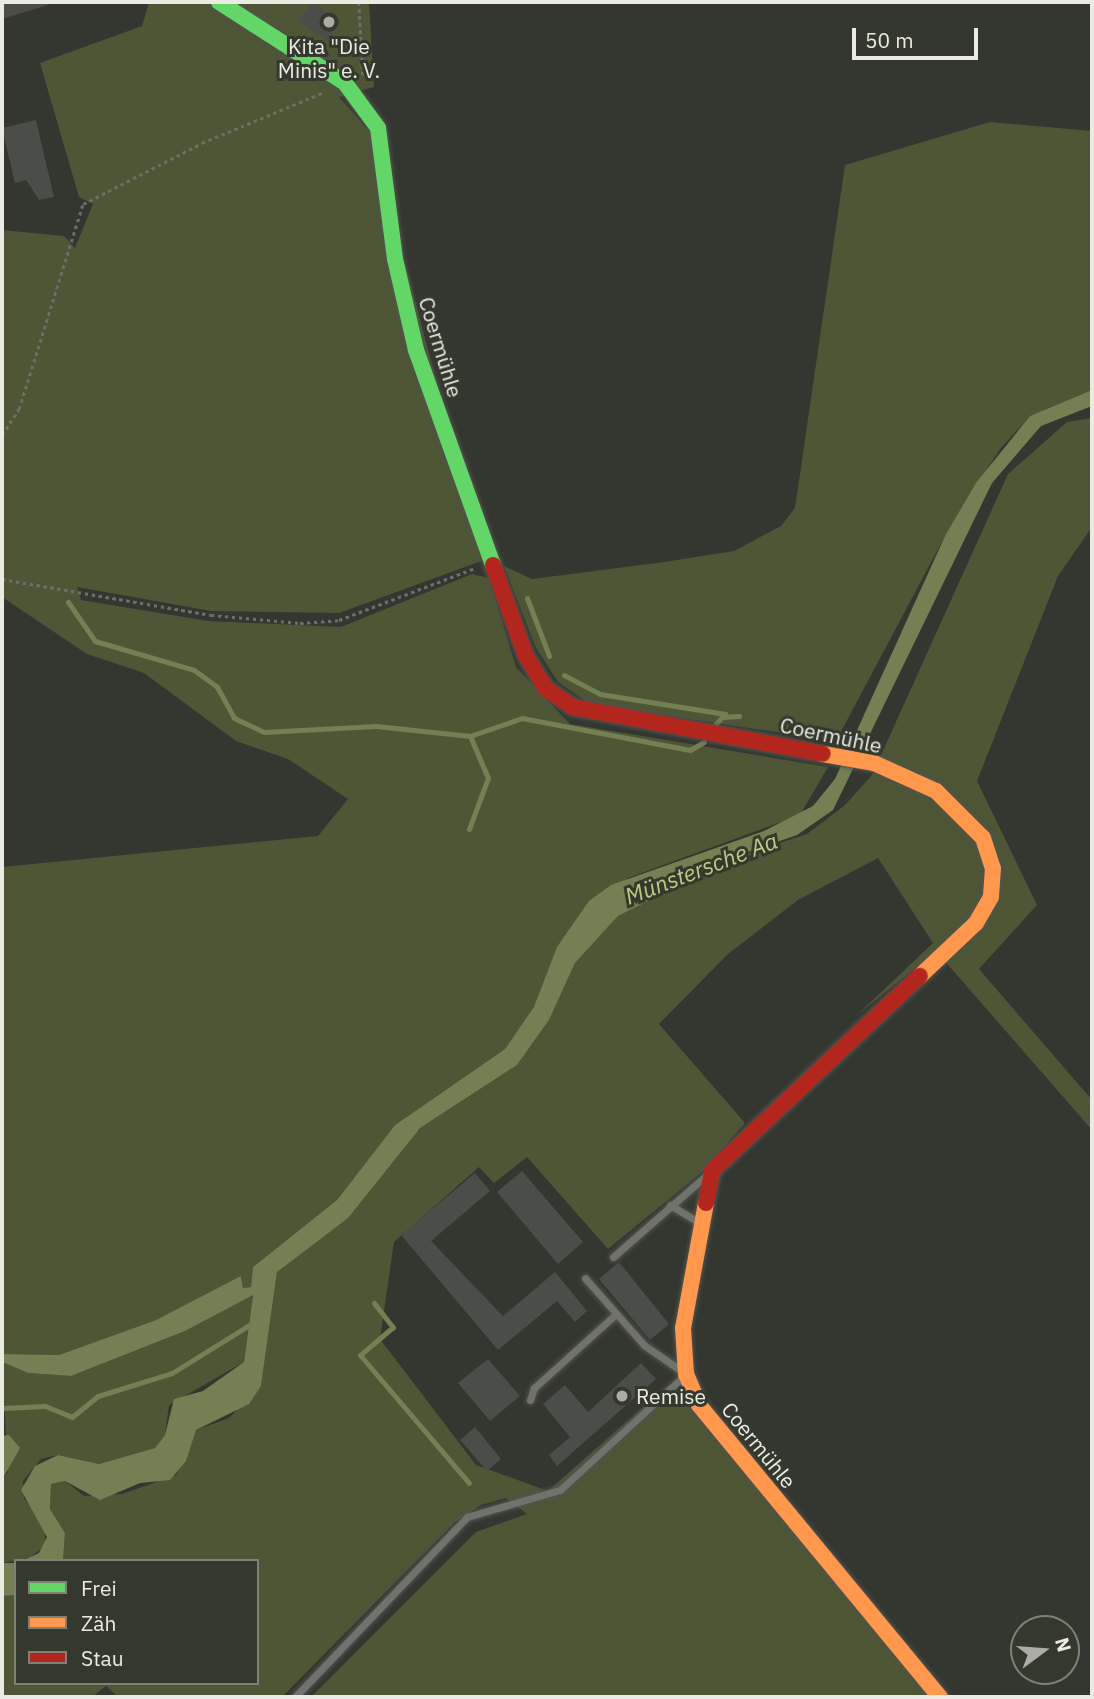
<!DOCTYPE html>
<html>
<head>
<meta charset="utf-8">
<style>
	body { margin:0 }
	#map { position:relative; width:1094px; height:1699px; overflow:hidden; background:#343630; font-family:"IBM Plex Sans",sans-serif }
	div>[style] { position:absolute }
	.green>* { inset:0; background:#4e5636 }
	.water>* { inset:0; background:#748053 }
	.stream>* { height:5px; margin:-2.5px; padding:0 2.5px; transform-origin:2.5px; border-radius:2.5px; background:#748053 }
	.building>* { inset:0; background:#4b4d48 }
	.path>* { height:2.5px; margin-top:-1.25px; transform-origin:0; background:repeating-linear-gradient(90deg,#6c6e69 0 3.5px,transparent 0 7px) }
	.roads { filter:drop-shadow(0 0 2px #51534d) drop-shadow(0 0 2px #51534d) }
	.lane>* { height:7px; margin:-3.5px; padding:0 3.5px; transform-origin:3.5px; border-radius:3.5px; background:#70726c }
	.fast>* { height:16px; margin:-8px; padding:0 8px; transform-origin:8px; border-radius:8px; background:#63d668 }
	.slow>* { height:16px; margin:-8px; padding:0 8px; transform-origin:8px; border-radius:8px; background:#ff974d }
	.jam>* { height:16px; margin:-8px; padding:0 8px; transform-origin:8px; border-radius:8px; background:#b3261e }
	.dots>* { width:19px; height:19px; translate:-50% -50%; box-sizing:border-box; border:4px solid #35392d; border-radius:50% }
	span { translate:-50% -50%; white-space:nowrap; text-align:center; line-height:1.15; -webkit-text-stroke:6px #35392d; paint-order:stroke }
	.poi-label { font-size:21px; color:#eaece4 }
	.left { translate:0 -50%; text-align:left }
	.street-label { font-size:21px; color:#eaece4 }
	.water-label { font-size:23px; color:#b8cc82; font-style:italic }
	.frame { position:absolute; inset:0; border:4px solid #eaece4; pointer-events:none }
	.legend { position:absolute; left:14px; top:1559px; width:245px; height:126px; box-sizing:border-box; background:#35392d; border:2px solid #7d8176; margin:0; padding:9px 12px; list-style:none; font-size:21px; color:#eaece4 }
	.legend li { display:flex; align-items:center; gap:14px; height:35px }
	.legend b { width:35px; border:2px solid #7d8176 }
	.north { position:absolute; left:1010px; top:1615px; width:70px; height:70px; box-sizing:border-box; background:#35392d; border:2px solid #7d8176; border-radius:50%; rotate:74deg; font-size:19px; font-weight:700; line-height:28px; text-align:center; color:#eaece4 }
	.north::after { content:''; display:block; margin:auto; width:24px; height:32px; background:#aaaca5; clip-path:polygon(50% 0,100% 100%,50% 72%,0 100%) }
	.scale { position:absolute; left:852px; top:28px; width:126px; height:32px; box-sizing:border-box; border:4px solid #eaece4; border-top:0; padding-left:9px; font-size:21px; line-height:24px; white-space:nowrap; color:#eaece4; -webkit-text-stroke:5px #35392d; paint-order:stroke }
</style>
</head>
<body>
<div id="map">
	<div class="green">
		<div style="clip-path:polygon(149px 2px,369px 2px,374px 87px,339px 97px,370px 132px,484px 560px,339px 613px,211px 611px,77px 587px,81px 600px,208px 621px,341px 627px,472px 574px,489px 578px,516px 667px,570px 724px,828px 767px,800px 815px,628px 878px,505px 1049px,395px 1125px,337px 1200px,253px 1267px,251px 1287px,243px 1288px,241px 1277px,156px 1320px,59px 1355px,2px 1354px,2px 867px,318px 836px,348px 799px,288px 759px,236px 741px,144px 673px,87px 654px,2px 597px,2px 230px,64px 236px,75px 248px,93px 204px,79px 197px,40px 63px,142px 26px)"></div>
		<div style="clip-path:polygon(990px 122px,1092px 131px,1092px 390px,1030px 416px,1000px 449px,945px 536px,836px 741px,590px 704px,558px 682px,536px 648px,504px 566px,532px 579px,664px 562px,734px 551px,781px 526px,795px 508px,845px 165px)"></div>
		<div style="clip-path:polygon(1092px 418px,1092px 527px,1058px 576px,977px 781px,1037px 905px,979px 969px,1092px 1100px,1092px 1130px,936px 951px,856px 1016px,933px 943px,878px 858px,798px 900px,728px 954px,659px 1024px,745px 1123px,702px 1172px,608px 1249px,527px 1157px,494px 1183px,479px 1167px,394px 1242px,380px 1339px,476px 1465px,548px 1491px,670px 1384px,931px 1697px,311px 1697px,476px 1532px,527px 1514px,506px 1498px,481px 1505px,454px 1523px,282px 1697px,118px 1697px,106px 1686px,92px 1697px,2px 1697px,2px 1596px,16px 1595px,16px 1683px,257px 1683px,257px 1561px,63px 1561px,65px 1533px,50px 1509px,51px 1484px,65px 1481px,84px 1496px,122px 1494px,176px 1475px,196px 1430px,229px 1418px,261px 1386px,277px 1272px,420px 1128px,517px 1065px,549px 1020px,575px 963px,618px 916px,668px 891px,679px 876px,807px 834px,845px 805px,872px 775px,1008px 474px,1067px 422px)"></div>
		<div style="clip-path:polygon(253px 1294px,244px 1362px,169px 1405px,165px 1435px,155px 1448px,99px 1464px,58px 1455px,41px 1459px,23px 1481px,24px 1498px,45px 1526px,45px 1546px,29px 1558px,2px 1563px,2px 1480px,8px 1472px,2px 1362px,28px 1373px,71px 1376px,185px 1331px)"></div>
	</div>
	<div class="water">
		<div style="clip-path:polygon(1092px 390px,1092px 406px,1041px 426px,992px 483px,833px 810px,797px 835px,679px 876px,668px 891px,618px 916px,575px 963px,549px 1020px,517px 1065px,420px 1128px,348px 1218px,277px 1272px,261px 1386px,249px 1404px,196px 1430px,186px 1461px,170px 1480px,140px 1483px,100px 1500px,65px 1481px,51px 1484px,50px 1509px,65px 1533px,63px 1561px,22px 1561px,39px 1553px,47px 1537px,21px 1490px,35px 1466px,58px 1455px,99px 1464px,155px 1448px,165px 1435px,174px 1399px,203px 1391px,244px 1362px,253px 1295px,185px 1331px,71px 1376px,28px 1373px,2px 1362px,2px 1354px,59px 1355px,156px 1320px,241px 1276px,243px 1288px,251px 1287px,253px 1267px,337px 1200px,395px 1125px,505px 1049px,534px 1007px,557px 947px,589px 901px,611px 885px,764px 831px,813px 806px,835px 779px,945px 536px,976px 483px,1030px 416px)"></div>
		<div style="clip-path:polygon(9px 1435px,20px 1448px,2px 1480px,2px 1436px)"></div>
		<div style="clip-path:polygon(2px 1563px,16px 1563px,16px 1595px,2px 1596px)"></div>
	</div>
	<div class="stream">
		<div style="left:527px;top:598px;width:62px;rotate:69.2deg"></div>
		<div style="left:68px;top:602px;width:47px;rotate:55.3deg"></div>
		<div style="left:95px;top:641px;width:103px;rotate:16.3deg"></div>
		<div style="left:194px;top:670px;width:29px;rotate:36deg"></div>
		<div style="left:217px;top:687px;width:35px;rotate:61deg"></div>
		<div style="left:234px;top:718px;width:33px;rotate:25deg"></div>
		<div style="left:264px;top:732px;width:112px;rotate:-3.1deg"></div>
		<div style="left:376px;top:726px;width:95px;rotate:6.1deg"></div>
		<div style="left:470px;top:736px;width:55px;rotate:-19.1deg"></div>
		<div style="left:522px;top:718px;width:171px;rotate:10.8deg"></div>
		<div style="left:690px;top:750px;width:16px;rotate:-30deg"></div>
		<div style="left:564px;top:675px;width:41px;rotate:27.8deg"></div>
		<div style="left:600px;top:694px;width:127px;rotate:9.1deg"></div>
		<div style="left:710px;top:730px;width:18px;rotate:-47deg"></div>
		<div style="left:722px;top:717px;width:17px;rotate:-3deg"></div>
		<div style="left:469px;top:829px;width:54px;rotate:-69.6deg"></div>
		<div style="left:488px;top:778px;width:46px;rotate:-113.2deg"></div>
		<div style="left:374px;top:1303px;width:31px;rotate:52deg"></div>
		<div style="left:393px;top:1327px;width:43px;rotate:139.7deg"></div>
		<div style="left:360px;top:1355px;width:168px;rotate:49.6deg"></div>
		<div style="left:2px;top:1408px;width:43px;rotate:-2.7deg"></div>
		<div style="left:45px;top:1406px;width:29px;rotate:22deg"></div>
		<div style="left:72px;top:1417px;width:33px;rotate:-39deg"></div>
		<div style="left:98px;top:1396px;width:77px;rotate:-17.3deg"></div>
		<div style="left:172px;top:1373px;width:93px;rotate:-31.8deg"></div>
	</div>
	<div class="building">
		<div style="clip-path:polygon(2px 2px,48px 2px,48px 5px,2px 19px)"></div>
		<div style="clip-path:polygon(313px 2px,341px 21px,327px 41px,298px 20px)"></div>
		<div style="clip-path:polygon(36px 120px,54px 197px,39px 200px,26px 180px,15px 183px,2px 128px)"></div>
		<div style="clip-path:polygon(522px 1171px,583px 1242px,558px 1264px,497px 1192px)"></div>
		<div style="clip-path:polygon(475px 1173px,490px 1191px,431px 1241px,503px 1316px,555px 1272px,587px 1311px,575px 1322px,557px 1301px,498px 1350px,401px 1235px)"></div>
		<div style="clip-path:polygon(619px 1262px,669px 1324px,650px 1340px,599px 1279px)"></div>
		<div style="clip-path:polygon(488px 1359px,520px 1396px,490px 1421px,458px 1383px)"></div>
		<div style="clip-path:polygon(641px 1363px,656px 1379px,557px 1466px,549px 1455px,570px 1437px,543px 1404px,565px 1385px,588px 1412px)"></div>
		<div style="clip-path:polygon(475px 1427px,501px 1459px,487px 1471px,460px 1440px)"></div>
	</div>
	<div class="path">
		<div style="left:359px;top:2px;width:73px;rotate:86.9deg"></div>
		<div style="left:2px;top:435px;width:31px;rotate:-57deg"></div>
		<div style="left:19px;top:409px;width:215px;rotate:-72.7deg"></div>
		<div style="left:83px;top:204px;width:134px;rotate:-27.1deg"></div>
		<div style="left:202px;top:143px;width:132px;rotate:-22.7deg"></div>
		<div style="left:2px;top:579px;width:212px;rotate:9.8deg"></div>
		<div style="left:211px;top:615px;width:89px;rotate:5.1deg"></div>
		<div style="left:300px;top:623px;width:39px;rotate:-4deg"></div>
		<div style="left:339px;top:620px;width:146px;rotate:-20.9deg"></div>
	</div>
	<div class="roads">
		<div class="lane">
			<div style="left:670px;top:1205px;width:33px;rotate:31deg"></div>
			<div style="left:613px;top:1257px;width:128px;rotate:-41.2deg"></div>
			<div style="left:530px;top:1400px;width:13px;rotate:-72deg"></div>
			<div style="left:534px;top:1388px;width:110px;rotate:-42.1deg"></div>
			<div style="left:295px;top:1697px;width:249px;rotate:-46.3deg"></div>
			<div style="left:467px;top:1517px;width:97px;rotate:-16.2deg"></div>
			<div style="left:560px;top:1490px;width:171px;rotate:-42.6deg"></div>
			<div style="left:686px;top:1374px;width:51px;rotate:-145.4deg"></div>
			<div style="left:644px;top:1345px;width:89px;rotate:-131.4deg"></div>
		</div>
		<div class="fast">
			<div style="left:219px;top:2px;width:150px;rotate:32.7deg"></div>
			<div style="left:345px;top:83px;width:56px;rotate:53.7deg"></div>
			<div style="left:378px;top:128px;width:132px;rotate:82.6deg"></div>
			<div style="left:395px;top:259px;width:93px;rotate:77deg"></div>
			<div style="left:416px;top:350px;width:228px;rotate:70.3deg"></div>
		</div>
		<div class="slow">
			<div style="left:823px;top:754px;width:52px;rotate:10deg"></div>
			<div style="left:874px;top:763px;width:68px;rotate:24.3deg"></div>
			<div style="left:936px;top:791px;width:66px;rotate:45deg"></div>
			<div style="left:983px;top:838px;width:32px;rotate:72deg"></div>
			<div style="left:993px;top:868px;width:29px;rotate:94deg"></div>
			<div style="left:991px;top:897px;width:30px;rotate:120deg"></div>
			<div style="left:976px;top:923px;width:77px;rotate:136.6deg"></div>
			<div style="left:706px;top:1203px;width:127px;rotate:100.4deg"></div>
			<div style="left:683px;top:1328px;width:46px;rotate:86.3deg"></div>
			<div style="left:686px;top:1374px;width:34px;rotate:67deg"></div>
			<div style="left:699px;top:1405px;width:379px;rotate:50.5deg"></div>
		</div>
		<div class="jam">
			<div style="left:493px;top:565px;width:97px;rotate:70.1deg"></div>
			<div style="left:526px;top:656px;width:37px;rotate:59deg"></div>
			<div style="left:545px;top:688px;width:34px;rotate:34deg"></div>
			<div style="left:573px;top:707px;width:254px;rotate:10.6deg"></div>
			<div style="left:706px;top:1203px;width:33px;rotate:-79deg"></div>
			<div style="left:712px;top:1171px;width:285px;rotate:-43.2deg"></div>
		</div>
	</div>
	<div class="dots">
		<div style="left:329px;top:22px;background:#aaaca5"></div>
		<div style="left:622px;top:1396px;background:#aaaca5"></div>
	</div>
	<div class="poi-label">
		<span style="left:329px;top:58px">Kita "Die<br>Minis" e. V.</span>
		<span class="left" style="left:636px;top:1396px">Remise</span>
	</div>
	<div class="street-label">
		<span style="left:441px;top:347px;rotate:73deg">Coermühle</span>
		<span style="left:831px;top:735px;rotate:12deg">Coermühle</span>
		<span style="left:759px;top:1445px;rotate:51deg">Coermühle</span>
	</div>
	<div class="water-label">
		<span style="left:701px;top:868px;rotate:-21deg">Münstersche Aa</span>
	</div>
	<div class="frame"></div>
	<ul class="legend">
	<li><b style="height:9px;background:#63d668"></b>Frei</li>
	<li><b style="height:9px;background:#ff974d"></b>Zäh</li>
	<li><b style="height:9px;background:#b3261e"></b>Stau</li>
	</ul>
	<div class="north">N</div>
	<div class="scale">50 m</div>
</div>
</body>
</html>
